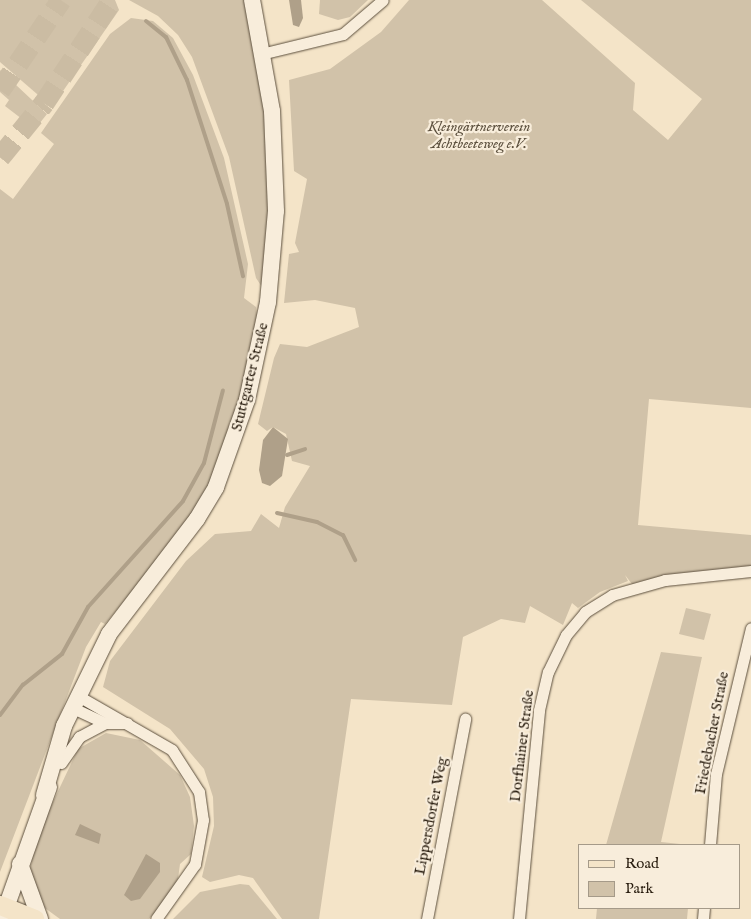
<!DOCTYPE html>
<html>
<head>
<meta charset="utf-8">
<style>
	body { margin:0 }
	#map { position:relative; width:751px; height:919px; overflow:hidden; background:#f4e4c8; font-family:"IM FELL English",serif }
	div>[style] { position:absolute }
	.green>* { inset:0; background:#d1c2a9 }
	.water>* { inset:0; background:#afa089 }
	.stream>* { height:4px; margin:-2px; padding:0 2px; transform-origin:2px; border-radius:2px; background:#afa089 }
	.motorway-tunnel>* { height:21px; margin-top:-10.5px; transform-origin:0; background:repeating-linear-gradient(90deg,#cbbca3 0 21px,transparent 0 32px) }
	.roads { filter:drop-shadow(0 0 1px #5c4f3d) drop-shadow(0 0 1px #5c4f3d) }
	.minor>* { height:11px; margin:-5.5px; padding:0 5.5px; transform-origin:5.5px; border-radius:5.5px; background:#f8eddb }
	.secondary>* { height:16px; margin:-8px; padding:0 8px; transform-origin:8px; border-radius:8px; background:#f8eddb }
	.primary>* { height:19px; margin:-9.5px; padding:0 9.5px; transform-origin:9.5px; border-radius:9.5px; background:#f4e4c8 }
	span { translate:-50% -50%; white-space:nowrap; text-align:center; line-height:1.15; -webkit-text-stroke:4.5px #f8eddb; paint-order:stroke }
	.park-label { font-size:15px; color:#5b4f3d; font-style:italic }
	.street-label { font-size:15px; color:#291d0f }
	.legend { position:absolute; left:578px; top:844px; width:162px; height:65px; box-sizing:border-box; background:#f8eddb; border:1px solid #a59a89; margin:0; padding:6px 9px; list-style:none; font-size:15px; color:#291d0f }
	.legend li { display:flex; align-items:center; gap:10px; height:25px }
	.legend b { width:25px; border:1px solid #a59a89 }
</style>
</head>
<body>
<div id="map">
	<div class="green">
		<div style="clip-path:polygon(0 0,115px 0,119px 10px,52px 107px,0 62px)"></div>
		<div style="clip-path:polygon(129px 0,245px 0,263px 84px,270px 172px,264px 290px,256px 278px,229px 157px,192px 57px,178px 35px,158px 16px)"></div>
		<div style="clip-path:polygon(320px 0,368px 0,350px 17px,338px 20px,319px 14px)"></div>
		<div style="clip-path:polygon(409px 0,542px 0,635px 83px,633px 110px,668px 140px,702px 99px,581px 0,751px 0,751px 408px,649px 399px,638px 525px,751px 535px,751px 571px,635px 588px,625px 575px,628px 581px,600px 592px,578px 608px,572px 603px,563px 625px,530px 606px,525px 623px,501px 619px,463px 637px,452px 705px,351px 699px,319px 919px,282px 919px,253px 878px,239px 875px,210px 882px,202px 877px,214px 826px,213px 797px,204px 769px,170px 729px,103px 687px,110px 661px,186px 561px,215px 534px,251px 531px,261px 514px,279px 528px,285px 507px,310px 466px,292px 461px,286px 434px,273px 427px,267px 431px,258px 424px,274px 358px,280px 344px,307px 347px,359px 327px,355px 308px,315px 300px,284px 303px,289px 254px,299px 252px,295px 243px,307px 179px,294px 171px,289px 80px,330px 69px,381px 32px)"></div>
		<div style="clip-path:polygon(131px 18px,153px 21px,173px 38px,193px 75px,224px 158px,248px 264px,244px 298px,256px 307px,258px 322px,249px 371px,210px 483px,193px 518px,105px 624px,101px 622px,86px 647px,0 872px,0 189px,13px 199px,54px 144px,41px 133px,110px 34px)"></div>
		<div style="clip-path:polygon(0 70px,47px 114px,35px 129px,5px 106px,9px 100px,0 92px)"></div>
		<div style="clip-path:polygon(686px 608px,711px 614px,704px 640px,679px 634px)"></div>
		<div style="clip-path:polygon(661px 652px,702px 657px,661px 842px,690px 845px,606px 845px)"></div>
		<div style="clip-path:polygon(106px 733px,140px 740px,180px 775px,190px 797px,194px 826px,191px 854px,180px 864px,178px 879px,167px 899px,149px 919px,60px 919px,38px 903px,29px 875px,33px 855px,44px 821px,78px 749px)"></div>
		<div style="clip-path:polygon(240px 884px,249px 885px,277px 919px,173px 919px,200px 892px)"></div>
		<div style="clip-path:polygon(597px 908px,688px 908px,687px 919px,596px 919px)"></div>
	</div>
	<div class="water">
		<div style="clip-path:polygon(289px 0,301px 0,303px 18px,299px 27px,293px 25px)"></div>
		<div style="clip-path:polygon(273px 427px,288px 439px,282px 476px,270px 486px,262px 483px,259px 470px,263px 440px)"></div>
		<div style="clip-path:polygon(80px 824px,101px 834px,99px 844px,75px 835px)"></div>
		<div style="clip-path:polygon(146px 854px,160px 863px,160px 872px,140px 899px,131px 901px,124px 895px)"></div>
	</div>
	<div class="stream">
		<div style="left:146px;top:21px;width:26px;rotate:39deg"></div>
		<div style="left:166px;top:37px;width:48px;rotate:64deg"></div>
		<div style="left:187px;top:80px;width:130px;rotate:72.1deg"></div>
		<div style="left:227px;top:204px;width:74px;rotate:77.5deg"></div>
		<div style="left:287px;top:455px;width:19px;rotate:-18deg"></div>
		<div style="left:277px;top:513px;width:41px;rotate:12.7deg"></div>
		<div style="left:317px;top:522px;width:29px;rotate:27deg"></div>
		<div style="left:343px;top:535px;width:28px;rotate:64deg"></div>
		<div style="left:0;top:715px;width:38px;rotate:-53deg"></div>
		<div style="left:23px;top:685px;width:50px;rotate:-38.5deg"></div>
		<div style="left:62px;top:654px;width:54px;rotate:-61deg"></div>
		<div style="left:88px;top:607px;width:142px;rotate:-48.1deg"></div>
		<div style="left:183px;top:501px;width:43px;rotate:-61.1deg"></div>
		<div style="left:204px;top:463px;width:75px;rotate:-75.4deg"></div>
	</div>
	<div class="motorway-tunnel">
		<div style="left:0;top:90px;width:109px;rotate:-55.9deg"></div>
		<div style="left:0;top:157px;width:70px;rotate:-50.8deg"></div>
		<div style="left:44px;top:103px;width:123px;rotate:-56.6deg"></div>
	</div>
	<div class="roads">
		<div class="minor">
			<div style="left:265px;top:53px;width:80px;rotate:-13.7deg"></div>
			<div style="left:343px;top:34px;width:52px;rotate:-40.4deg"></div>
			<div style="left:80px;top:697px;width:106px;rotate:29.9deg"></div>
			<div style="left:172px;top:750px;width:50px;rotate:57.3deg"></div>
			<div style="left:199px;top:792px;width:28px;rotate:82deg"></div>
			<div style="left:203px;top:820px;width:45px;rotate:100.3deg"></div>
			<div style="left:195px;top:864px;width:67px;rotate:125.3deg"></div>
			<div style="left:75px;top:709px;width:33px;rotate:25deg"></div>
			<div style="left:61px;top:763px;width:32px;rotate:-55deg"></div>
			<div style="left:79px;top:737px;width:30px;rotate:-28deg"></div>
			<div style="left:105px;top:723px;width:22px"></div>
			<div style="left:710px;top:845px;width:71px;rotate:-85.2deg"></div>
			<div style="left:716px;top:774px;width:150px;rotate:-76.5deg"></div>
			<div style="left:427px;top:919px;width:204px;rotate:-79.2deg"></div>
			<div style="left:519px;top:919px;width:210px;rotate:-84.5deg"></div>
			<div style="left:539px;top:710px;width:39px;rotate:-77deg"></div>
			<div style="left:548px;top:672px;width:41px;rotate:-64.1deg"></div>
			<div style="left:566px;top:635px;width:30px;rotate:-50deg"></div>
			<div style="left:585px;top:612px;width:32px;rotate:-32deg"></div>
			<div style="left:612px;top:595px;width:55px;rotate:-15.8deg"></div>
			<div style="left:665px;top:580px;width:86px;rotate:-6deg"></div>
			<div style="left:703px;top:919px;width:11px;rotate:-85deg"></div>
		</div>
		<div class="secondary">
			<div style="left:44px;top:795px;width:72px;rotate:-73.8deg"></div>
			<div style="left:64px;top:726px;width:102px;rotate:-63.9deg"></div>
			<div style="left:109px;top:634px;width:145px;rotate:-52.6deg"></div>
			<div style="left:197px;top:519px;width:37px;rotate:-59deg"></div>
			<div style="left:216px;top:487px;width:92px;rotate:-70.4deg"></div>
			<div style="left:247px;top:400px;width:100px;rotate:-77.9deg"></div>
			<div style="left:268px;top:302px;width:91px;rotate:-85deg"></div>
			<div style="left:276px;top:211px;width:100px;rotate:-92.3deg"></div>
			<div style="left:272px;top:111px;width:113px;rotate:-100.2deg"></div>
			<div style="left:20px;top:864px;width:59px;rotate:70deg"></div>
			<div style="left:2px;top:919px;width:140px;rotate:-70.4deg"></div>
		</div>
		<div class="primary">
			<div style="left:0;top:905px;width:37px;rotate:22deg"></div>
		</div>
	</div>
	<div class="park-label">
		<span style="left:479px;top:135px">Kleingärtnerverein<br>Achtbeeteweg e.V.</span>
	</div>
	<div class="street-label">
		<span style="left:250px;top:377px;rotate:-76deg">Stuttgarter Straße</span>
		<span style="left:712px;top:733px;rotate:-79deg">Friedebacher Straße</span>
		<span style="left:522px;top:746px;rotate:-83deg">Dorfhainer Straße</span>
		<span style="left:431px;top:816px;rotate:-79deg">Lippersdorfer Weg</span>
	</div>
	<ul class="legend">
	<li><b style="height:6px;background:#f4e4c8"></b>Road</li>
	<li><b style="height:14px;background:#d1c2a9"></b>Park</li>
	</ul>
</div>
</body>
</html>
